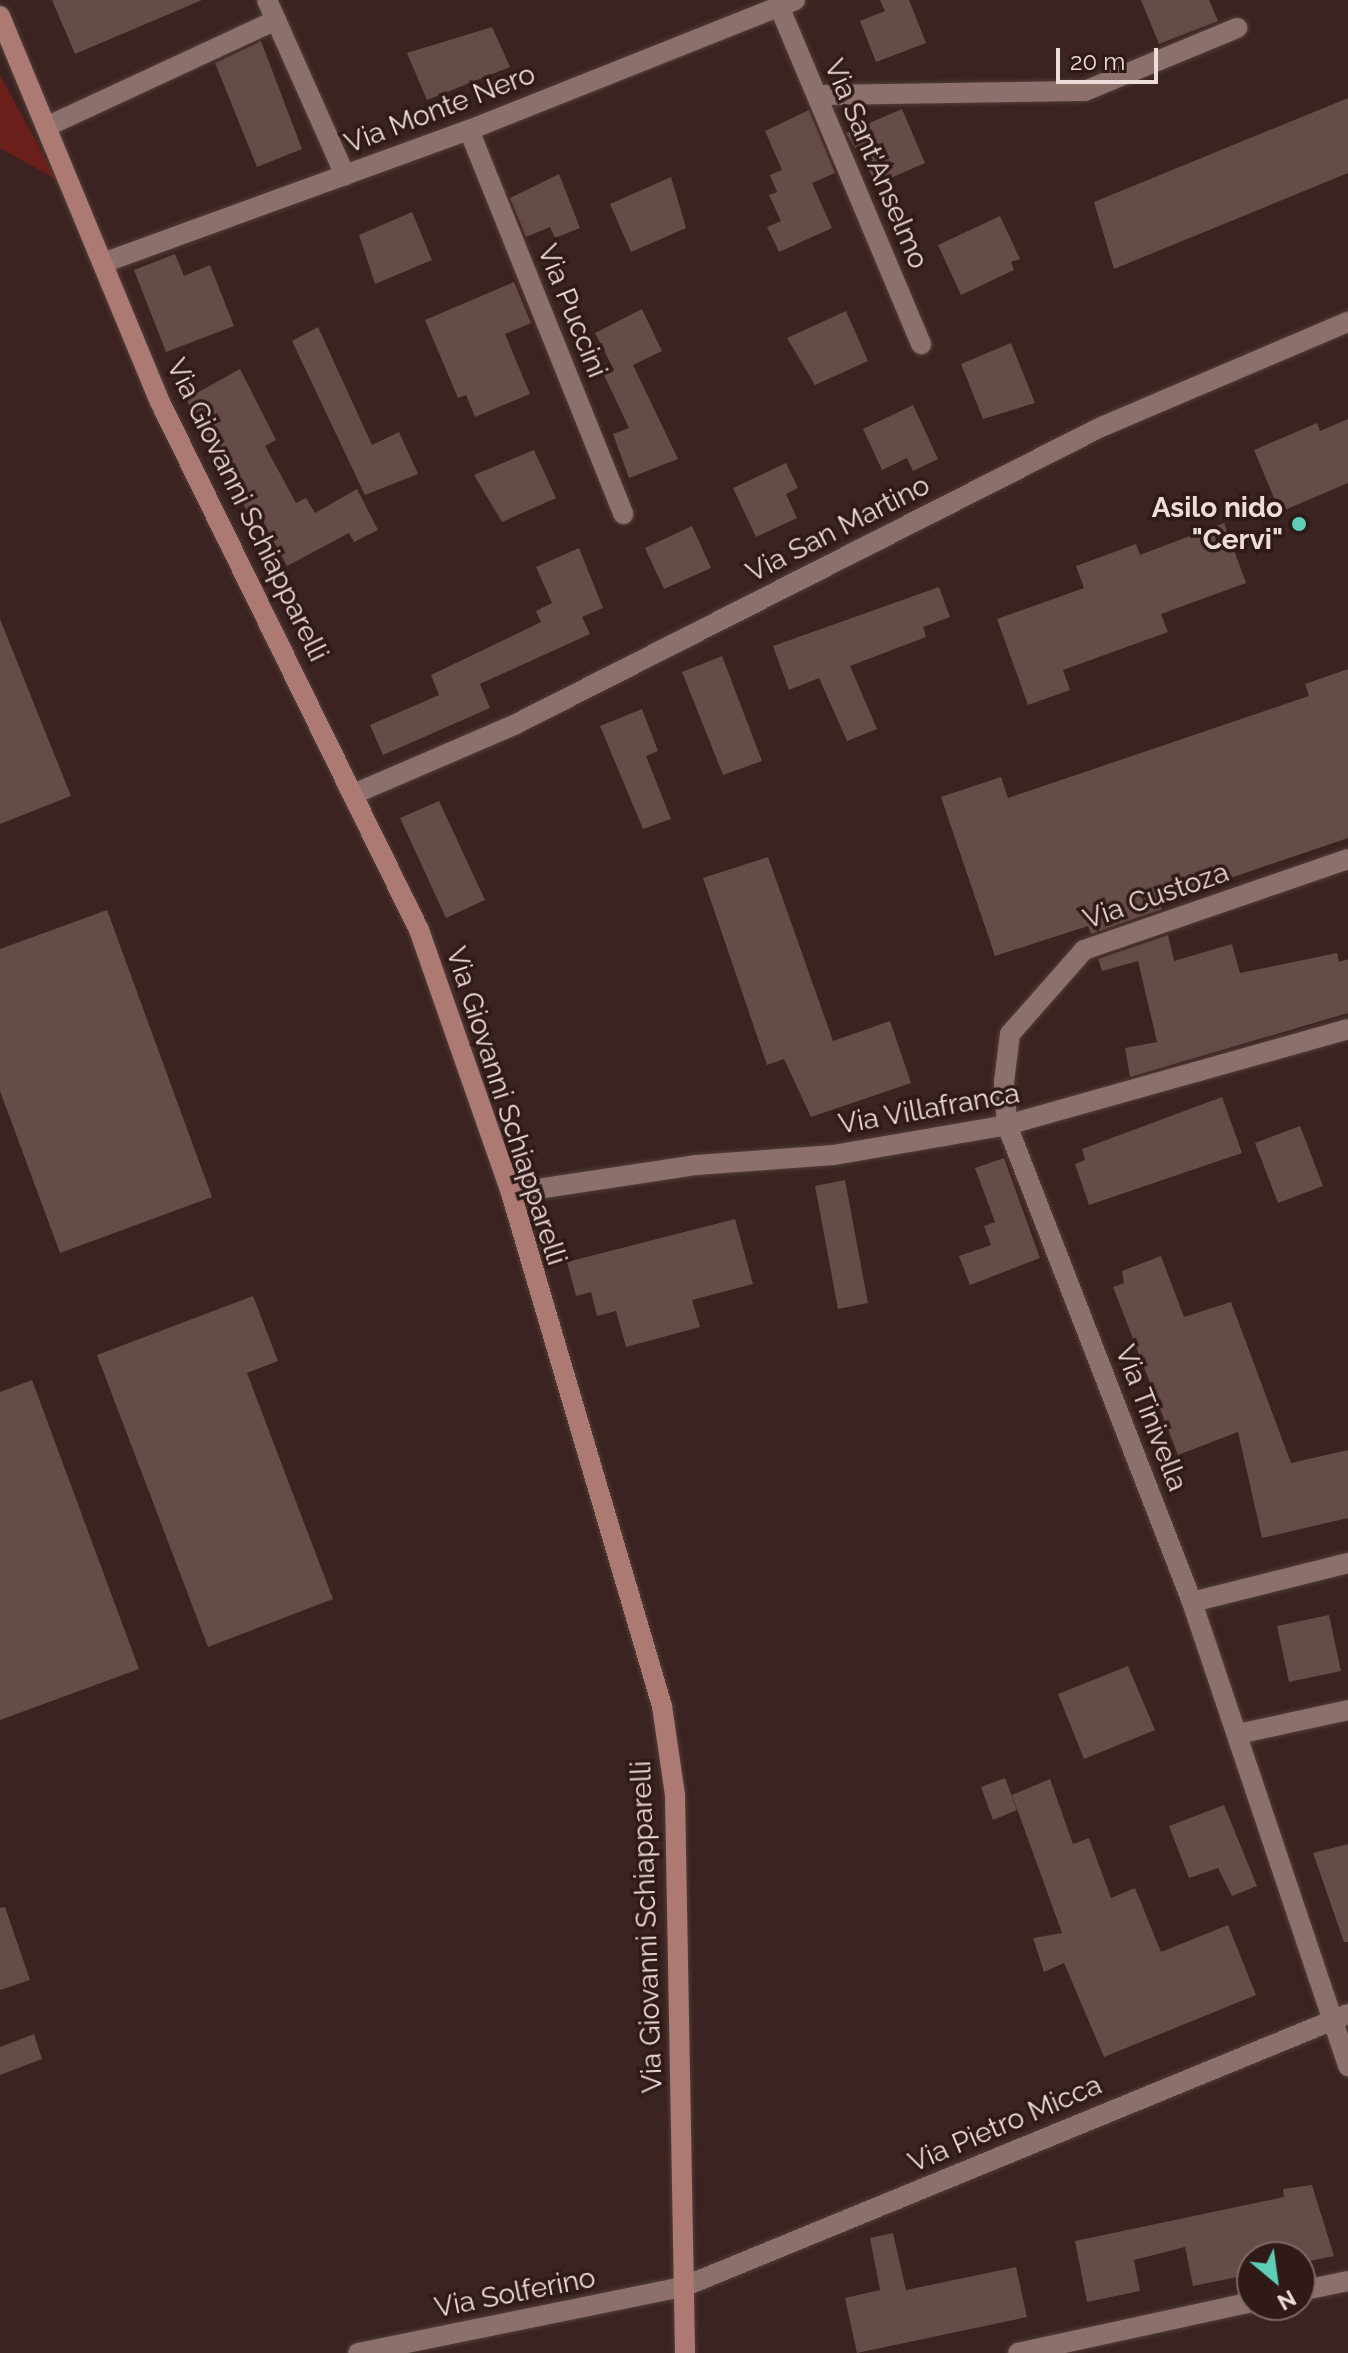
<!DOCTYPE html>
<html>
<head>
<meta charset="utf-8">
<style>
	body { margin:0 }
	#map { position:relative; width:1348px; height:2353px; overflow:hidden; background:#3a2320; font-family:Raleway,sans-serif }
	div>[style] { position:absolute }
	.green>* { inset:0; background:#6b1f1a }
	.building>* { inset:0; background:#664c48 }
	.roads { filter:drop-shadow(0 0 2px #523e3c) drop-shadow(0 0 2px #523e3c) }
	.lane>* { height:20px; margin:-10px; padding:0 10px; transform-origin:10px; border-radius:10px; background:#8c706c }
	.street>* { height:20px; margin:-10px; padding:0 10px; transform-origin:10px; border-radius:10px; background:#8c706c }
	.secondary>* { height:20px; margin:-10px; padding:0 10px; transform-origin:10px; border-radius:10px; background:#ac7a73 }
	.dots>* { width:22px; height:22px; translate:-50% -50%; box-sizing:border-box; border:4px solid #301a17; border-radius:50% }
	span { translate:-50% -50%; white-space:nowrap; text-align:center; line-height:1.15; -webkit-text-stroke:7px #301a17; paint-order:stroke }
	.street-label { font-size:28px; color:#ecdcda }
	.poi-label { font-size:28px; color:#ecdcda; font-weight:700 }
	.right { translate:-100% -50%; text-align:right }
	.north { position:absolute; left:1236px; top:2241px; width:80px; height:80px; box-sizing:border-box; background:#301a17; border:2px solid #7b6865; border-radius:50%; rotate:151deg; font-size:22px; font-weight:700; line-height:32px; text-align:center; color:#ecdcda }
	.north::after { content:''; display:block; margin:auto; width:28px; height:36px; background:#5eceb7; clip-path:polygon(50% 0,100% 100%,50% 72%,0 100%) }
	.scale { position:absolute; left:1056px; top:48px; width:102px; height:36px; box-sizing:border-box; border:4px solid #ecdcda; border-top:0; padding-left:10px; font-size:24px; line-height:28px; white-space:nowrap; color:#ecdcda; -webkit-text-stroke:6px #301a17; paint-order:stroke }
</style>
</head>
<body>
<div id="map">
	<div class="green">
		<div style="clip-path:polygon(0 75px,57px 180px,0 148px)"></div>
	</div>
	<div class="building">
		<div style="clip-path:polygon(52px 0,202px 0,75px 54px)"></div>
		<div style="clip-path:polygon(880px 0,909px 0,926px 43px,876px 62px,860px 21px,885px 11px)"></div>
		<div style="clip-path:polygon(1141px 0,1209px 0,1218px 21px,1159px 44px)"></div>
		<div style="clip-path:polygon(492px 27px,510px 67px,427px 100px,407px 53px)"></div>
		<div style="clip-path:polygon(261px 41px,302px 149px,257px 167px,215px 63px)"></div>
		<div style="clip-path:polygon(1348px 98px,1348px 173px,1114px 269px,1094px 202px)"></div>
		<div style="clip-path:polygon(902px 109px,925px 163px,877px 184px,846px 133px)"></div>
		<div style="clip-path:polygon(809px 110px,835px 173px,812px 183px,832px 228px,779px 252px,767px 227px,781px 221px,769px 195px,777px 192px,770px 175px,782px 170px,765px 131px)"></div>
		<div style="clip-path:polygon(559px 174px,580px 228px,555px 238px,550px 227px,526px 237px,510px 198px)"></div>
		<div style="clip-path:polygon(671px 177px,686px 228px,631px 252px,610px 204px)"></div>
		<div style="clip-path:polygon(412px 212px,432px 260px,375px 284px,359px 235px)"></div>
		<div style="clip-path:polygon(1000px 216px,1020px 259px,1011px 262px,1014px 270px,961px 295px,938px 245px)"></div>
		<div style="clip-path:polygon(175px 254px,184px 276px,210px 265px,234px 326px,166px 352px,134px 270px)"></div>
		<div style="clip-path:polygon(514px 282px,531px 323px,505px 334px,530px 394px,475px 417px,466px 395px,458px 398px,425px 320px)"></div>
		<div style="clip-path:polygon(642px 309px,662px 351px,633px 365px,678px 459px,629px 478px,613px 434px,629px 428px,604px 375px,614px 370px,595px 333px)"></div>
		<div style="clip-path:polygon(846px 311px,868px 361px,815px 385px,787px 338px)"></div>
		<div style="clip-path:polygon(318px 327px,372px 445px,399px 432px,418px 474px,365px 495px,292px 341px)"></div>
		<div style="clip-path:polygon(1011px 343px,1035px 403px,983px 419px,961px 364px)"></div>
		<div style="clip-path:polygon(240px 369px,276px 440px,265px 446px,296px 503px,306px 498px,315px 513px,357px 489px,378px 530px,354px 542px,349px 533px,287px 566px,257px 510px,249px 514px,186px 399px)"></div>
		<div style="clip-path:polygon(913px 405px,938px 459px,913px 471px,907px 458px,882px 470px,863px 429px)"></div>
		<div style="clip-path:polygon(1348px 419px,1348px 483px,1280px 512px,1254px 450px,1317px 423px,1320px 431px)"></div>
		<div style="clip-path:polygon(534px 450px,556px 498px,502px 522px,474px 475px)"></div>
		<div style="clip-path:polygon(786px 463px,798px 488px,786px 494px,797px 518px,756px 537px,733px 488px)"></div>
		<div style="clip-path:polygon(1224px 523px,1246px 583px,1161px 614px,1168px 632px,1063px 670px,1070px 690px,1028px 705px,997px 619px,1084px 588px,1076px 566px,1136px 544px,1140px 555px)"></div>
		<div style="clip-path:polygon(692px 526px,711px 568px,664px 589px,645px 548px)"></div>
		<div style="clip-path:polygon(579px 548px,603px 608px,582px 617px,590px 634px,480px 684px,490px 708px,383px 755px,370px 725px,439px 695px,431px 675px,541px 622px,536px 611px,552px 603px,536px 567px)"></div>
		<div style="clip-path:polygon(939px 587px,950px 617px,923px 627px,926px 637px,850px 666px,877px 729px,847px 741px,819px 678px,789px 690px,773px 646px)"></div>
		<div style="clip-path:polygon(0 619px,71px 796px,0 824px)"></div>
		<div style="clip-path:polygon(722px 656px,762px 761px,723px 775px,682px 672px)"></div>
		<div style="clip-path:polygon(1348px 669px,1348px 838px,1160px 902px,1162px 909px,1091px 934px,1088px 926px,995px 956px,941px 797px,1001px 777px,1008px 798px,1309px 696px,1305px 684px)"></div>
		<div style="clip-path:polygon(642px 709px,658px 751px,646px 756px,671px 819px,643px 829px,600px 726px)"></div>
		<div style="clip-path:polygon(439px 801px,485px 900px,446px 918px,400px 818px)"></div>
		<div style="clip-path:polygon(768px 857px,833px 1041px,890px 1021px,911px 1083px,811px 1117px,784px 1059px,767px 1065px,703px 878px)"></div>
		<div style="clip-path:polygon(107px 910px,212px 1197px,60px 1253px,0 1091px,0 949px)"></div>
		<div style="clip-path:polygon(1168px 935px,1174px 961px,1232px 944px,1240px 973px,1337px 953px,1339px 962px,1348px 959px,1348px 1013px,1130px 1077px,1125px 1048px,1157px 1042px,1138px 961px,1102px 971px,1098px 959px)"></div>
		<div style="clip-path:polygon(1222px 1097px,1242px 1153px,1089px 1205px,1075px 1164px,1085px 1160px,1082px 1149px)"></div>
		<div style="clip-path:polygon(1300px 1126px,1323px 1186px,1278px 1203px,1255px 1143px)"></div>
		<div style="clip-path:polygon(1004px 1158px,1040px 1258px,970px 1285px,959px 1256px,991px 1245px,984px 1226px,995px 1222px,975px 1168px)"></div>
		<div style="clip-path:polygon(845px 1180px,868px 1303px,838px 1309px,815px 1186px)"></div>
		<div style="clip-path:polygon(735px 1219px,753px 1284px,692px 1300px,700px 1327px,626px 1347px,616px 1311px,597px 1316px,591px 1292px,576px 1296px,567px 1262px)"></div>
		<div style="clip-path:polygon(1161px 1256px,1184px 1317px,1231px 1302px,1291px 1463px,1348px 1450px,1348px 1518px,1262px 1538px,1238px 1432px,1178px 1455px,1113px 1287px,1124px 1283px,1122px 1271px)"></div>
		<div style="clip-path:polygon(253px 1296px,278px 1361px,247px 1373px,333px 1599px,208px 1647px,97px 1355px)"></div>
		<div style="clip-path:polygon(32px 1380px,139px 1669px,0 1720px,0 1392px)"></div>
		<div style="clip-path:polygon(1329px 1615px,1341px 1671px,1289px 1682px,1277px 1626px)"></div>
		<div style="clip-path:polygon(1128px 1666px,1155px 1730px,1084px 1759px,1058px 1694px)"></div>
		<div style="clip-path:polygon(1005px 1778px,1017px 1810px,993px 1820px,981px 1787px)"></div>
		<div style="clip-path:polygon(1050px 1779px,1073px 1844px,1089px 1838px,1111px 1898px,1135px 1888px,1161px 1952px,1228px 1925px,1256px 1995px,1104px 2057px,1064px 1963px,1044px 1972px,1033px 1938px,1062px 1933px,1012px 1795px)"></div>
		<div style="clip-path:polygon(1224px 1805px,1257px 1886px,1232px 1896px,1218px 1868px,1189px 1878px,1169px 1826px)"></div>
		<div style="clip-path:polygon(1348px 1844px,1348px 1942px,1344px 1942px,1313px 1853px)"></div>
		<div style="clip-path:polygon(5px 1907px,30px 1980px,0 1990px,0 1908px)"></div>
		<div style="clip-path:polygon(34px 2034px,42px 2059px,0 2075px,0 2047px)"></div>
		<div style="clip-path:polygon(1312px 2185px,1334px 2256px,1300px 2263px,1300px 2257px,1252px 2257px,1252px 2274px,1193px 2286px,1185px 2247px,1134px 2260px,1140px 2291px,1087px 2302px,1075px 2241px,1284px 2197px,1283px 2189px)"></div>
		<div style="clip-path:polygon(893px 2233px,906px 2290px,1016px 2267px,1027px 2317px,857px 2353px,845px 2298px,880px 2290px,870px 2238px)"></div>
	</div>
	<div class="roads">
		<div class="lane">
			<div style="left:267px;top:0;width:192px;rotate:66deg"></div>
			<div style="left:50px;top:125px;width:249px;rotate:-24.9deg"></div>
		</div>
		<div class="street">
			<div style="left:779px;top:6px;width:367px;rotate:67.2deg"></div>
			<div style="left:817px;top:95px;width:268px;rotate:-0.9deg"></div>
			<div style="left:1085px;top:91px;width:165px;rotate:-22.5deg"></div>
			<div style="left:469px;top:130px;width:414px;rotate:68.1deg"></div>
			<div style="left:103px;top:263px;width:389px;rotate:-20deg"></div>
			<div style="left:469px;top:130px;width:351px;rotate:-21.7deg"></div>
			<div style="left:356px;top:793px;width:174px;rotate:-23.3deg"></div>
			<div style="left:516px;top:724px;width:654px;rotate:-26.92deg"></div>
			<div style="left:1099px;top:428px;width:271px;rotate:-23.1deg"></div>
			<div style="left:1348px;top:859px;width:279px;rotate:161deg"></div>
			<div style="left:1084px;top:950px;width:112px;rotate:131.4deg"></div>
			<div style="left:1010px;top:1034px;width:48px;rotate:97.1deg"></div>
			<div style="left:1004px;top:1082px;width:43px;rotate:86deg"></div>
			<div style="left:1007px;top:1125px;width:512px;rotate:68.8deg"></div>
			<div style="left:1192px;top:1602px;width:490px;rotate:71.4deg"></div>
			<div style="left:511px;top:1193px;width:188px;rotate:-8.6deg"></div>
			<div style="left:697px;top:1165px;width:137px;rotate:-4.2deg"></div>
			<div style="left:834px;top:1155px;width:176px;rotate:-9.8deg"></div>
			<div style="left:1007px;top:1125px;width:354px;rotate:-15.7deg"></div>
			<div style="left:1192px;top:1602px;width:161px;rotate:-14deg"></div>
			<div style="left:1238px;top:1734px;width:113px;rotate:-12.3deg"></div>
			<div style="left:1300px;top:2291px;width:49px;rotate:-11.8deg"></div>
			<div style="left:358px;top:2353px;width:332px;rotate:-11.5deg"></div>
			<div style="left:683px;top:2287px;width:719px;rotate:-22.32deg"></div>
			<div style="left:1018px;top:2353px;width:239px;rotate:-12.3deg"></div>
		</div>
		<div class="secondary">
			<div style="left:0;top:16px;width:418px;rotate:67.5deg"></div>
			<div style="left:160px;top:402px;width:588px;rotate:63.87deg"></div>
			<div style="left:419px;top:930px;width:279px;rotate:70.7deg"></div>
			<div style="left:511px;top:1193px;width:535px;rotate:73.6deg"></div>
			<div style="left:662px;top:1706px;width:90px;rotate:81.7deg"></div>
			<div style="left:675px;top:1795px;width:558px;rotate:88.97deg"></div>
		</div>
	</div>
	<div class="dots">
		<div style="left:1299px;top:524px;background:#5eceb7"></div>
	</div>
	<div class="street-label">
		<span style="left:440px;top:109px;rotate:-21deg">Via Monte Nero</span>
		<span style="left:876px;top:164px;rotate:67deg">Via Sant'Anselmo</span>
		<span style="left:572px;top:311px;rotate:68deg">Via Puccini</span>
		<span style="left:247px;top:510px;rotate:64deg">Via Giovanni Schiapparelli</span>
		<span style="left:838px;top:529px;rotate:-27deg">Via San Martino</span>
		<span style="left:1156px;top:896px;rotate:-19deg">Via Custoza</span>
		<span style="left:506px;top:1106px;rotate:72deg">Via Giovanni Schiapparelli</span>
		<span style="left:929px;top:1109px;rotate:-10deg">Via Villafranca</span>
		<span style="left:1151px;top:1418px;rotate:69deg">Via Tinivella</span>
		<span style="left:647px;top:1927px;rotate:-92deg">Via Giovanni Schiapparelli</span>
		<span style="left:1005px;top:2124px;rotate:-23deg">Via Pietro Micca</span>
		<span style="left:515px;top:2293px;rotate:-11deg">Via Solferino</span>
	</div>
	<div class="poi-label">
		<span class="right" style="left:1283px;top:524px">Asilo nido<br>"Cervi"</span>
	</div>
	<div class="north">N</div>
	<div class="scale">20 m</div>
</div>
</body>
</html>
